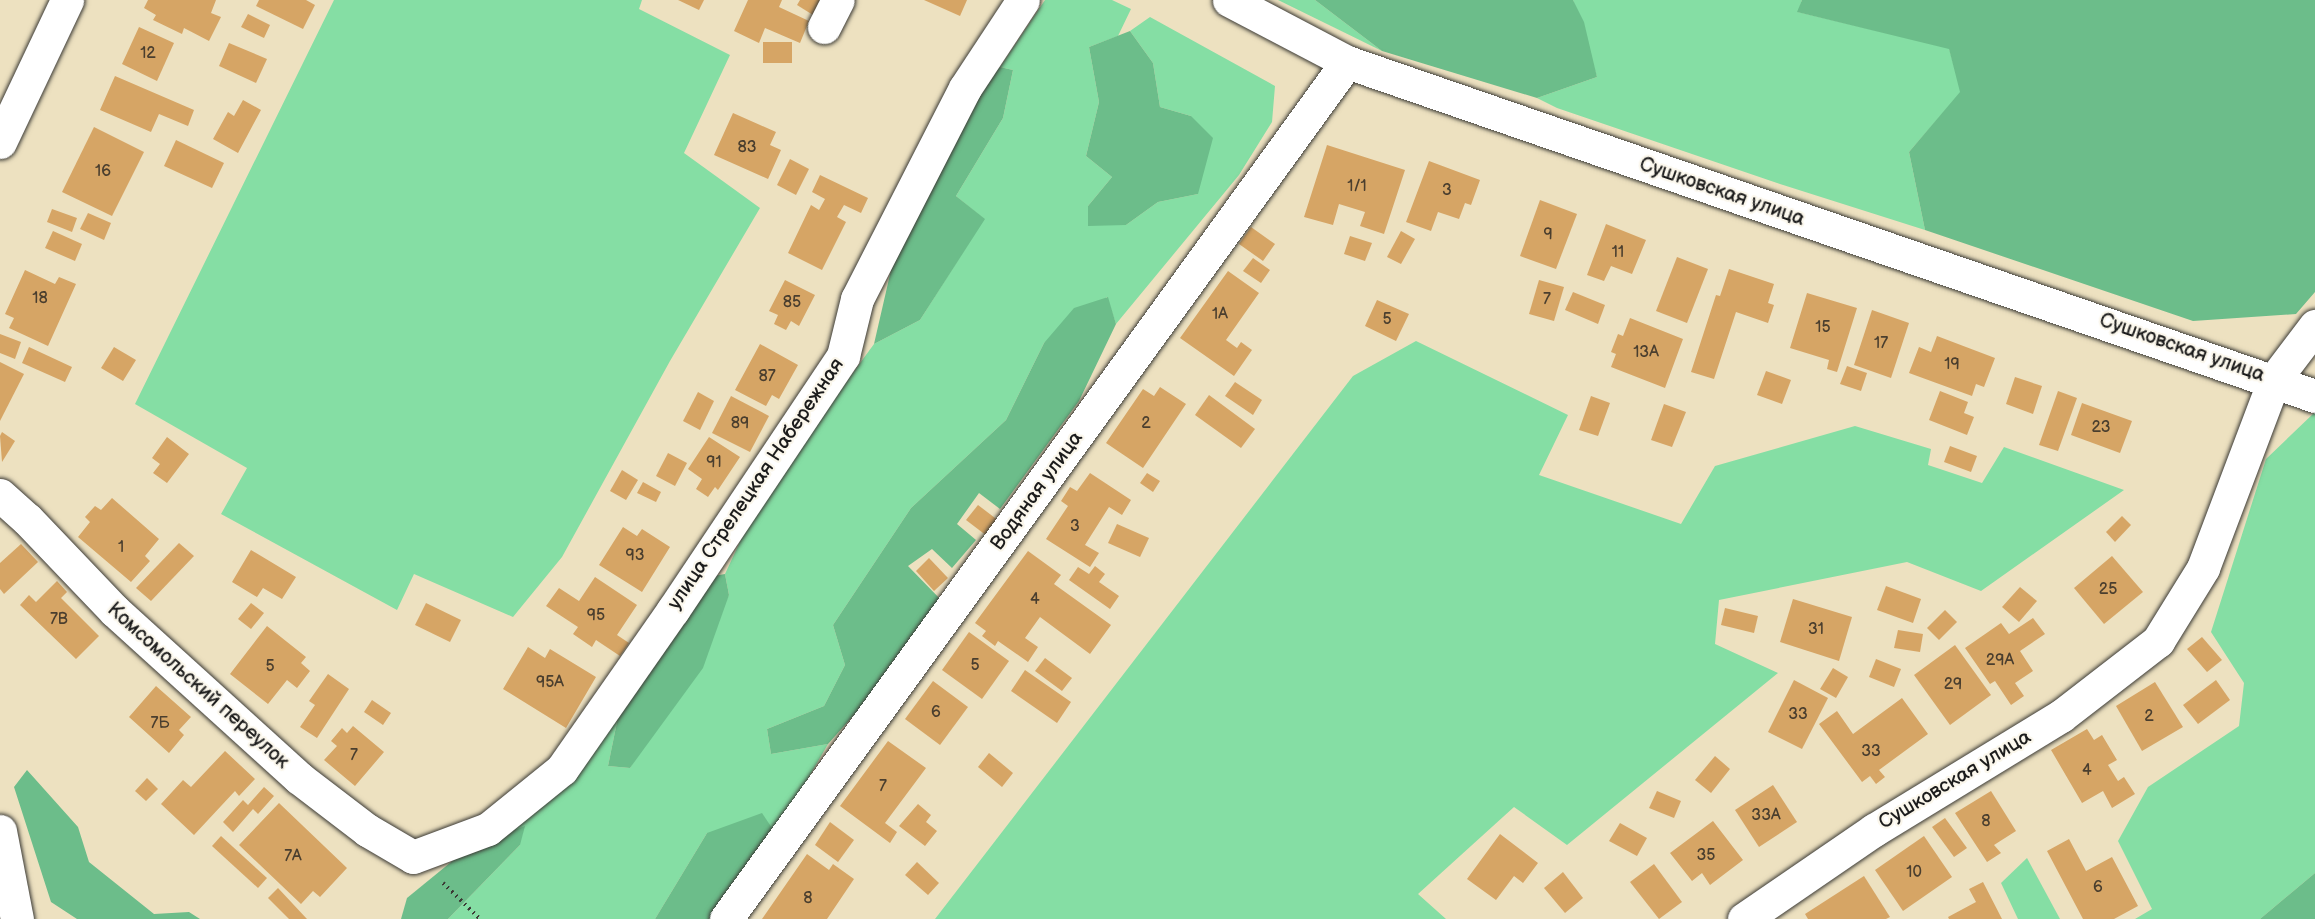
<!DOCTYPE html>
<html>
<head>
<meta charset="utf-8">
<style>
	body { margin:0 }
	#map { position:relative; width:2315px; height:919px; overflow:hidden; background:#ede1c0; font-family:"Balsamiq Sans",sans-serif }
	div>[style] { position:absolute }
	.green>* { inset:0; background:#85dea4 }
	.forest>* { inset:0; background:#6cbd8a }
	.building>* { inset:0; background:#d6a565 }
	.path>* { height:4px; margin-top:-2px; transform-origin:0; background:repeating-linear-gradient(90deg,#3b3a35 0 1.5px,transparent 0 6px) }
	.roads { filter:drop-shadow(0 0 2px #3b3a35) drop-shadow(0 0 2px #3b3a35) }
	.minor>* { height:33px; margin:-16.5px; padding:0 16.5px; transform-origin:16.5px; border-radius:16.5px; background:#fff }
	span { translate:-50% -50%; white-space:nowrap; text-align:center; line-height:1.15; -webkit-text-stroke:4.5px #fbf7ec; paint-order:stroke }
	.number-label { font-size:16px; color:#4a3e2e }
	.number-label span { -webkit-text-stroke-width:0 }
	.street-label { font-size:20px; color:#1c1c1c }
</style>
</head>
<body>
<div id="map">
	<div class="green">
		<div style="clip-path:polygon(334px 0,642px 0,639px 9px,730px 55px,684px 153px,760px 208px,670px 361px,562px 557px,513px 617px,414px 574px,397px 610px,221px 514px,247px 468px,135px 404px)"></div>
		<div style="clip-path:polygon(1045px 0,1112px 0,1131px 9px,1118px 36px,1089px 47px,1099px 102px,1086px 156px,1112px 177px,1088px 206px,1126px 225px,1158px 202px,1198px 194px,1191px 116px,1160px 107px,1153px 63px,1130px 31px,1150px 17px,1275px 86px,1272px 122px,1239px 175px,1116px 324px,1107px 297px,1044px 343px,1006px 420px,911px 508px,833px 625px,845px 665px,824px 706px,767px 729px,771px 754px,828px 744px,776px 834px,707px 833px,655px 919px,448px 919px,520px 845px,510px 830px,572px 771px,618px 717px,608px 766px,630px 768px,729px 595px,725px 574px,758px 503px,874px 344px,920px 320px,984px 219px,956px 196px,1003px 118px,1013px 70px,1000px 67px)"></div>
		<div style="clip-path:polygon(1278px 0,1315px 0,1382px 51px)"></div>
		<div style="clip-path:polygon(1573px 0,1802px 0,1798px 12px,1949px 48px,1961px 92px,1909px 152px,1925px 230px,1780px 184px,1557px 108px,1537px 98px,1597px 77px)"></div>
		<div style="clip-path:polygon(1416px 341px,1568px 415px,1539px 475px,1681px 524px,1715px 466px,1855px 426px,1931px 449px,1928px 465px,1982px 483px,2004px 447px,2124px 490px,1981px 591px,1907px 562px,1719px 600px,1715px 644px,1778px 673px,1567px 845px,1514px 807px,1418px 894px,1446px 919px,935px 919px,1353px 376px)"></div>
		<div style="clip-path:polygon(2315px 412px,2315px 873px,2260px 919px,2135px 919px,2152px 909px,2118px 841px,2148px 787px,2239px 726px,2244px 683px,2211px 632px,2266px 459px)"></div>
		<div style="clip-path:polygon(2027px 858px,2060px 919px,2018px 919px,2001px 883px)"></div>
	</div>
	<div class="forest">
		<div style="clip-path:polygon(1315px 0,1573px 0,1584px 22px,1597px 77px,1537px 98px,1382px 51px)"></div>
		<div style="clip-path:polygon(1802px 0,2315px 0,2315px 292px,2296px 314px,2193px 321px,1925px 230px,1909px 152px,1960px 92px,1949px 49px,1797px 12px)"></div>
		<div style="clip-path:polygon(1130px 31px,1153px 63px,1160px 107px,1191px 116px,1213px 138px,1198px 194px,1158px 202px,1126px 225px,1088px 226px,1088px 206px,1112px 177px,1086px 156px,1099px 102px,1089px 47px)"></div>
		<div style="clip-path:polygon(1000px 67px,1013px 70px,1003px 118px,956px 196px,985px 219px,920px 320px,874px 344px,891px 270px,951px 138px,988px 76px)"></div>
		<div style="clip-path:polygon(1108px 297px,1116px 324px,1079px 401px,1000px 509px,979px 493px,957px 524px,976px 540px,952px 568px,932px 549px,908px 566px,944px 603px,887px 678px,828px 744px,771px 754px,767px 729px,824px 706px,845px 665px,833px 625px,911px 508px,1006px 420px,1044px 343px,1074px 308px)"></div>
		<div style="clip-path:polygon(725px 574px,729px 595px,703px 668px,630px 768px,608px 766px,618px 717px,708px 577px)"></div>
		<div style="clip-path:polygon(27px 770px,78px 827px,89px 862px,154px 914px,189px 912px,200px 919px,77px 919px,51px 902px,14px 787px)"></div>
		<div style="clip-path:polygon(762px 813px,776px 834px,715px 919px,655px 919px,707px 833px)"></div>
		<div style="clip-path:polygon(525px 826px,520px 845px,448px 919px,401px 919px,407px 898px,467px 849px)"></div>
		<div style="clip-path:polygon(2315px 873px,2315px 919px,2260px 919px)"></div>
	</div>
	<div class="building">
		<div style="clip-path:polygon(148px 0,216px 0,211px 13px,221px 17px,209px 41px,184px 28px,182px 34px,153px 20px,156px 15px,144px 8px)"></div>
		<div style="clip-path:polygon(259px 0,306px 0,315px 5px,303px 29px,256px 6px)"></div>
		<div style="clip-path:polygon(678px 0,704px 0,699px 10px)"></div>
		<div style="clip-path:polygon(748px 0,782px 0,779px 7px,809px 21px,800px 43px,765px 28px,759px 43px,734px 31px)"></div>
		<div style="clip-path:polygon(800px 0,821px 0,813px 15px,797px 5px)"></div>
		<div style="clip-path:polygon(924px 0,967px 0,960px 16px)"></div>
		<div style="clip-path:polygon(248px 14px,270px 25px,264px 38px,241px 27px)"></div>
		<div style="clip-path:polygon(139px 27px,174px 43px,157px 81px,122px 64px)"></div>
		<div style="clip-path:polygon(763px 42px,792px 42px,792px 63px,763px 63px)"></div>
		<div style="clip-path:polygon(229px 43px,267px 59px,256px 83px,219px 66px)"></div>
		<div style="clip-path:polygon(115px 76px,194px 110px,188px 126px,159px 114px,151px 132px,100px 110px)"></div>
		<div style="clip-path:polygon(243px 100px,261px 110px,238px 153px,213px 139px,228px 112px,234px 116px)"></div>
		<div style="clip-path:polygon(733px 113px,776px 132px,770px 145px,781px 150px,768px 179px,714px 155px)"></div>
		<div style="clip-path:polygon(94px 127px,144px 152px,112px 216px,62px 192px)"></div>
		<div style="clip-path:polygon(176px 140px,224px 163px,212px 188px,164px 166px)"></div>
		<div style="clip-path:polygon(1327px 145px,1405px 170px,1384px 234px,1360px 226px,1365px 212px,1339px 204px,1333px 225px,1304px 217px)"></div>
		<div style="clip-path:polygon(790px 159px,809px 169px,796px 195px,777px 185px)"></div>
		<div style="clip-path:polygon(1429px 161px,1480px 180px,1471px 205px,1465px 203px,1459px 219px,1438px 212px,1431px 231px,1406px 222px)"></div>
		<div style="clip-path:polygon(820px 175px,868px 198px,861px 213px,844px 205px,837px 217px,846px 222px,822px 270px,788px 253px,811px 205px,819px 210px,825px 199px,812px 192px)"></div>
		<div style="clip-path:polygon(1540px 200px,1577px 214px,1556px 269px,1520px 256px)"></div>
		<div style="clip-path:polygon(52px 209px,77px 218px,72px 232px,47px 222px)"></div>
		<div style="clip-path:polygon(88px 213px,111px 223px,104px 240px,80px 229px)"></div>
		<div style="clip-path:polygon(1606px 224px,1646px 240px,1632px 274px,1611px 266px,1604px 281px,1587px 275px)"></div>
		<div style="clip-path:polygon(1251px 227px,1275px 244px,1263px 261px,1239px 244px)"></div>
		<div style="clip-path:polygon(53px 231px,82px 244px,75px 261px,45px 248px)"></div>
		<div style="clip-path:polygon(1401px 231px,1415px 239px,1401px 264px,1387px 257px)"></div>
		<div style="clip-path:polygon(1350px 236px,1372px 243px,1365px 261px,1344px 254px)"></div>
		<div style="clip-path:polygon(1677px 257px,1708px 269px,1687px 323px,1656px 311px)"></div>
		<div style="clip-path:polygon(1253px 258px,1270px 270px,1261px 283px,1243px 271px)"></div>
		<div style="clip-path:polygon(1729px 269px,1774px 284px,1768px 303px,1774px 305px,1768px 323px,1736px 312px,1714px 379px,1691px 372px,1716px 295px,1720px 296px)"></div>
		<div style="clip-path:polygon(25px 270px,55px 284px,59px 277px,76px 284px,48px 346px,9px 328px,14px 318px,5px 314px)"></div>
		<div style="clip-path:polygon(1228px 271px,1259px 293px,1226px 340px,1237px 348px,1241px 342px,1252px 350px,1234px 376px,1180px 338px)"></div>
		<div style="clip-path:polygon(785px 280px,815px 295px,799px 326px,791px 321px,786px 330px,774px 324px,778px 315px,769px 311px)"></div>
		<div style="clip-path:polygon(1539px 280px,1564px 287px,1554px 321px,1529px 314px)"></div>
		<div style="clip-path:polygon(1573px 292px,1605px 305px,1598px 324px,1565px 310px)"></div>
		<div style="clip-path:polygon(1807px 293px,1857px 308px,1837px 372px,1827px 369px,1829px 360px,1790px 348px)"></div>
		<div style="clip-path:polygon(1377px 300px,1409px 314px,1396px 341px,1365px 326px)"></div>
		<div style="clip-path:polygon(1872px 310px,1909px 323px,1891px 378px,1854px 365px)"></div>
		<div style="clip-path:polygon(1630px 318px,1683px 339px,1665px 388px,1611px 367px,1616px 354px,1611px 352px,1618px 334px,1623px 336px)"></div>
		<div style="clip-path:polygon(0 334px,21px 342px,15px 359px,0 353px)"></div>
		<div style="clip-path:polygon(1937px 336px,1995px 358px,1984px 387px,1976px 384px,1972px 396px,1909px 373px,1919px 347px,1931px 352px)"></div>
		<div style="clip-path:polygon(760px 344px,798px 365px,779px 399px,772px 395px,766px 406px,735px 390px)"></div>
		<div style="clip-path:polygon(29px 347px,72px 367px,65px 382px,22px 363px)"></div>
		<div style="clip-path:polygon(114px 347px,136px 360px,123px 381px,101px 368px)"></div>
		<div style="clip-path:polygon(0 362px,24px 374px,0 421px)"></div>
		<div style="clip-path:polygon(1847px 366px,1867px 373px,1861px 391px,1840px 384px)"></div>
		<div style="clip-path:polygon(1766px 371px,1791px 380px,1782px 404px,1757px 395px)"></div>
		<div style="clip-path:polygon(2015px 377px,2042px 386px,2033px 414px,2006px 404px)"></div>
		<div style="clip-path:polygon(1235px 382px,1262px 400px,1253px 415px,1225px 396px)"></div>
		<div style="clip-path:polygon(1160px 387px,1186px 404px,1143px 468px,1106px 443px,1143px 389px,1154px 396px)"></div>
		<div style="clip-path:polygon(1940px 391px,1968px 402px,1964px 413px,1974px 417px,1967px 435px,1929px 420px)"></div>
		<div style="clip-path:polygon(2058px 391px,2077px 398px,2058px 451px,2039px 445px)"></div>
		<div style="clip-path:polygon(698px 392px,714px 401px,700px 430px,683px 421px)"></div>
		<div style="clip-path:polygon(1209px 395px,1255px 429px,1241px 448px,1195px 415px)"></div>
		<div style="clip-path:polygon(731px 396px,769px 416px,750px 452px,712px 433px)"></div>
		<div style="clip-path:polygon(1591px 396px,1610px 403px,1598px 436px,1579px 430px)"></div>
		<div style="clip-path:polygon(2082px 403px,2132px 421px,2120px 453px,2071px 435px)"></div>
		<div style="clip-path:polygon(1664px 404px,1686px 412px,1672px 447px,1651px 440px)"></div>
		<div style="clip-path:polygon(2px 432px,15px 441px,2px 462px,0 436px)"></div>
		<div style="clip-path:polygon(167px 437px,189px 454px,167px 483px,153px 473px,160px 464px,152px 458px)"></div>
		<div style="clip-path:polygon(709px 437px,740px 457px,718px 490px,715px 487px,708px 497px,696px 489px,702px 479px,688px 469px)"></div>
		<div style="clip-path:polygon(1950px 446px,1977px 456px,1971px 472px,1944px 462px)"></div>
		<div style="clip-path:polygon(668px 453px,687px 463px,675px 486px,656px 476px)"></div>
		<div style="clip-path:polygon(622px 470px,638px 480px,626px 500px,610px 491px)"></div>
		<div style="clip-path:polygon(1090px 473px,1131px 500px,1122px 515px,1109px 507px,1085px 545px,1099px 553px,1090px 567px,1046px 539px,1068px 506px,1061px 501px,1070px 487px,1077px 491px)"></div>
		<div style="clip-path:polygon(1147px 473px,1160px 481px,1153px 492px,1140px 483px)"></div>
		<div style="clip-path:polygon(643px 482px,661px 492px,656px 502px,637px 493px)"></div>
		<div style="clip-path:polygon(112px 498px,159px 539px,145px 556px,150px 561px,131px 582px,78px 537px,90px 522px,85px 517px,95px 506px,101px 510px)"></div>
		<div style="clip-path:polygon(978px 505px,999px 521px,987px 536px,966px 520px)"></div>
		<div style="clip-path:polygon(2122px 516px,2131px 525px,2115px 542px,2106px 532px)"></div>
		<div style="clip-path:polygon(1117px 524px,1149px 538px,1140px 557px,1108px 543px)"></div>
		<div style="clip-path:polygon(623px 527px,637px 536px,642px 529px,670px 547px,642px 592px,599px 565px)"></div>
		<div style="clip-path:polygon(179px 543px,194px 556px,151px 601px,136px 588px)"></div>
		<div style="clip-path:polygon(21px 544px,38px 562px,4px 594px,0 589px,0 563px)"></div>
		<div style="clip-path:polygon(251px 550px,296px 577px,282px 599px,263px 588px,257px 597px,232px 582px)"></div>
		<div style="clip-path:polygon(1028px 551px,1061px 575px,1054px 584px,1111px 625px,1090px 654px,1040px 617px,1025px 638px,1038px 647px,1028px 662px,998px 641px,995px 646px,982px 636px,986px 631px,975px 623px)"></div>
		<div style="clip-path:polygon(2112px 556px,2143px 592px,2104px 624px,2074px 588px)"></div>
		<div style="clip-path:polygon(929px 558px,948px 578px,934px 591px,916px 571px)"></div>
		<div style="clip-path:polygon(1095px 566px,1105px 574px,1099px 582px,1119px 596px,1110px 609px,1069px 580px,1078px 567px,1089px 574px)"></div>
		<div style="clip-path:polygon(595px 577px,637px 605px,617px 635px,629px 643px,620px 656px,596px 640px,592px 647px,573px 634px,578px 627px,546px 606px,559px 588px,579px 601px)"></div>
		<div style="clip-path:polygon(57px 581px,67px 592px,61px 598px,99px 636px,76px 659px,20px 605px,29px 595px,36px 602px)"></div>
		<div style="clip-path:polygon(1886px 586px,1921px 599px,1913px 623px,1877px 610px)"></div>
		<div style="clip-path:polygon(2020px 587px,2037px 601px,2019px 622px,2002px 607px)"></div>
		<div style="clip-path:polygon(1793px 599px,1852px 617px,1839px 661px,1780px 642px)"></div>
		<div style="clip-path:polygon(251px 603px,264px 613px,251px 629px,238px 619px)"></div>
		<div style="clip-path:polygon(426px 603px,461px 620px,450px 642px,415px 625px)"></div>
		<div style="clip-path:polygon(1725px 608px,1758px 616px,1754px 633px,1721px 625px)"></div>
		<div style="clip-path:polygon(1945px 610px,1957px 622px,1939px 640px,1927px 628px)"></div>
		<div style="clip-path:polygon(2033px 618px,2045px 634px,2020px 651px,2033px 671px,2015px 683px,2024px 696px,2011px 705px,1995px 681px,1990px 684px,1965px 648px,2001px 623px,2009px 634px)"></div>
		<div style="clip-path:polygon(267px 626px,306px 657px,301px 663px,310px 671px,297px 688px,287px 680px,268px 704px,230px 674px)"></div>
		<div style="clip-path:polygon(1898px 630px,1923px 634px,1920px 652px,1894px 648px)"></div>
		<div style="clip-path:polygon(969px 632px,1009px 661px,982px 699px,942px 670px)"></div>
		<div style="clip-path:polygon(2202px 637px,2222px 660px,2207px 672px,2187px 649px)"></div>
		<div style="clip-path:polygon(1955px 645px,1991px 695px,1950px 725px,1914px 675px)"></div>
		<div style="clip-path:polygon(528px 647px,545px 658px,550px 649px,596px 677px,566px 728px,503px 689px)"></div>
		<div style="clip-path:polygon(1045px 658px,1072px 678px,1062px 691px,1035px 671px)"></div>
		<div style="clip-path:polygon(1876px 659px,1901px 669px,1894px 687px,1869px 677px)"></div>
		<div style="clip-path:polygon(1833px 668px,1848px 677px,1836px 698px,1820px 689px)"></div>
		<div style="clip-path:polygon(1025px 670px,1071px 702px,1057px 723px,1011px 691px)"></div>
		<div style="clip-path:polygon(328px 674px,349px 689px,317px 738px,300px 727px,315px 705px,309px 701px)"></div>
		<div style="clip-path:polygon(1794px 680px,1828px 698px,1802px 749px,1768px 732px)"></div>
		<div style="clip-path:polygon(2216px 680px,2230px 700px,2198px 724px,2183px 705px)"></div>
		<div style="clip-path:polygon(933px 681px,968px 707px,940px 745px,905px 719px)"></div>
		<div style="clip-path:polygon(2155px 682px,2183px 727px,2142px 751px,2116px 706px)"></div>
		<div style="clip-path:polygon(156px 686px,191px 717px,179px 730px,184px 735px,169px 753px,129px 717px)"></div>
		<div style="clip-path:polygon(1902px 698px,1928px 734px,1879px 770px,1885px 777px,1876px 784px,1870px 776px,1862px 782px,1819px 724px,1837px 711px,1853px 734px)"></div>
		<div style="clip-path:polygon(372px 700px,391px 713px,383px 725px,364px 712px)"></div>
		<div style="clip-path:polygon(353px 726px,384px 752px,355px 786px,324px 760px,337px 746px,331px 741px,342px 728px,347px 733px)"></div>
		<div style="clip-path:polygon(2087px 729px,2094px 740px,2102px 735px,2117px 760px,2108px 765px,2118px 781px,2124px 777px,2135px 794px,2112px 808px,2103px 791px,2082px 803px,2051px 750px)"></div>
		<div style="clip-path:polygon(888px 741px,926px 768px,885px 823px,897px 832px,890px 843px,840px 806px)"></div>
		<div style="clip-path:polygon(225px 751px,255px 779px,239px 796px,235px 791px,194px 835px,161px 804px,183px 780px,191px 787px)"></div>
		<div style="clip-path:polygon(989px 753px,1013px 773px,1002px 787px,978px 767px)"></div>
		<div style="clip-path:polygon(1715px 756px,1730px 769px,1711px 793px,1695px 780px)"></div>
		<div style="clip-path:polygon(147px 778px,158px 789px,146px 801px,135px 791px)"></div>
		<div style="clip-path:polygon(1773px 785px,1797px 822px,1759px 847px,1735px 810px)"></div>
		<div style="clip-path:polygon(264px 787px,274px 796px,258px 814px,253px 809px,233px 832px,223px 822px,243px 800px,248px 805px)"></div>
		<div style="clip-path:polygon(1657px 791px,1681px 801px,1674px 818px,1649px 808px)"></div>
		<div style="clip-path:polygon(1991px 791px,2016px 831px,1994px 845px,2001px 853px,1987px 862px,1955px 813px)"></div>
		<div style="clip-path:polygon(279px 803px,347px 868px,320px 897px,313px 891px,301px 904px,239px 845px)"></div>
		<div style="clip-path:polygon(918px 804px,931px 815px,926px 822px,937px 831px,925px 846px,899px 826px)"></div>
		<div style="clip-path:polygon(1945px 818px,1967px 848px,1954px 857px,1932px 827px)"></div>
		<div style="clip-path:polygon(1713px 821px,1743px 860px,1710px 885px,1702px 873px,1692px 881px,1670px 853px)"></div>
		<div style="clip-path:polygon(830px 822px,854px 840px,838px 862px,815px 845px)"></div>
		<div style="clip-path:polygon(1620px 823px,1647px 838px,1637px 856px,1609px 841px)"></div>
		<div style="clip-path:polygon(1500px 834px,1538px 863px,1523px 883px,1514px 876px,1496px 900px,1467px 879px)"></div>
		<div style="clip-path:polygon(221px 836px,267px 878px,258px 888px,212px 846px)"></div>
		<div style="clip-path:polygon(1924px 836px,1952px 877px,1903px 911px,1875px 870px)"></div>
		<div style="clip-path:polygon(2069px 839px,2086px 871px,2112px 857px,2138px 906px,2114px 919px,2083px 919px,2047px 851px)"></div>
		<div style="clip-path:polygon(807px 854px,829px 870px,833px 864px,854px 879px,827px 919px,762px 919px)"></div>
		<div style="clip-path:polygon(917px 862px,939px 883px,928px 895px,905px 875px)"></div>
		<div style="clip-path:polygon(1654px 864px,1682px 902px,1659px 919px,1630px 882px)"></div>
		<div style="clip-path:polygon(1563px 872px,1583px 898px,1565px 913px,1544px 888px)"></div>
		<div style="clip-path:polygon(1864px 876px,1890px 917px,1886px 919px,1808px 919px,1805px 914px)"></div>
		<div style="clip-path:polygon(1983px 882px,2002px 919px,1949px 919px,1948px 917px,1976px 902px,1969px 889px)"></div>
		<div style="clip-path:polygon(278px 888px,307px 919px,289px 919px,268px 898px)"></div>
	</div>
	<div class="path">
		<div style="left:443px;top:883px;width:52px;rotate:44.2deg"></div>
	</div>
	<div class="roads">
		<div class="minor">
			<div style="left:1229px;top:0;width:133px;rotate:27.7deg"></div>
			<div style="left:1347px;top:62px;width:1024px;rotate:19.04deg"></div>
			<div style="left:824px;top:27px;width:30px;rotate:-63deg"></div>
			<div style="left:0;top:142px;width:157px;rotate:-64.7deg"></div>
			<div style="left:0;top:495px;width:36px;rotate:42deg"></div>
			<div style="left:27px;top:519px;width:127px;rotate:46.3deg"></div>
			<div style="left:115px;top:611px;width:248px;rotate:42.2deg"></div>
			<div style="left:299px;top:778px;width:86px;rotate:37.4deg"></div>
			<div style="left:367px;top:830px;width:53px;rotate:30.4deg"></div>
			<div style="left:413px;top:857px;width:80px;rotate:-20.5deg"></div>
			<div style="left:488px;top:829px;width:95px;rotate:-39deg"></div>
			<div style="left:562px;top:769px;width:194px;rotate:-55.1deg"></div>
			<div style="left:673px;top:610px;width:306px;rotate:-56.2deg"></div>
			<div style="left:843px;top:356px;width:59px;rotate:-76.2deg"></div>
			<div style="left:857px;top:299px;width:237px;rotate:-62.9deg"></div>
			<div style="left:965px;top:88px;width:105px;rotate:-56.6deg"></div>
			<div style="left:0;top:831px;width:90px;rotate:79.1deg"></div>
			<div style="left:726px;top:919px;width:1058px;rotate:-54.07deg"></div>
			<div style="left:1744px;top:919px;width:158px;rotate:-34.4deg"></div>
			<div style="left:1874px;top:830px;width:219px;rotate:-31.4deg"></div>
			<div style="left:2061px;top:716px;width:123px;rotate:-37.7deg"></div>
			<div style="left:2158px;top:641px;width:86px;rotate:-58.3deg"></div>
			<div style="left:2203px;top:568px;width:201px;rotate:-69.3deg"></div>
			<div style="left:2274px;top:380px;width:68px;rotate:-52.8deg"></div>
		</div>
	</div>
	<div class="number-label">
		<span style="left:148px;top:54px">12</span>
		<span style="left:747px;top:148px">83</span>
		<span style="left:103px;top:172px">16</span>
		<span style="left:1357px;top:187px">1/1</span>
		<span style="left:1447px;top:191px">3</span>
		<span style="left:1548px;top:235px">9</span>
		<span style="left:1618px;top:253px">11</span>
		<span style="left:40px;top:299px">18</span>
		<span style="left:1547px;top:300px">7</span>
		<span style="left:792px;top:303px">85</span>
		<span style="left:1220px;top:315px">1А</span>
		<span style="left:1387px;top:320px">5</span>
		<span style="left:1823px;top:328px">15</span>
		<span style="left:1881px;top:344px">17</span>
		<span style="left:1646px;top:353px">13А</span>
		<span style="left:1952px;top:365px">19</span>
		<span style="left:767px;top:377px">87</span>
		<span style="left:740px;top:424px">89</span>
		<span style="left:1146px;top:424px">2</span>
		<span style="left:2101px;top:428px">23</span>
		<span style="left:714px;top:463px">91</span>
		<span style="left:1075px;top:527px">3</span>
		<span style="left:121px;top:548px">1</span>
		<span style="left:635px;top:556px">93</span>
		<span style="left:2108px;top:590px">25</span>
		<span style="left:1035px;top:600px">4</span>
		<span style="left:596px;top:616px">95</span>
		<span style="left:59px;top:620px">7В</span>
		<span style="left:1816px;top:630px">31</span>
		<span style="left:2000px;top:661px">29А</span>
		<span style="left:975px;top:666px">5</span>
		<span style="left:270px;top:667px">5</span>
		<span style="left:550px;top:683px">95А</span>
		<span style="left:1953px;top:685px">29</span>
		<span style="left:936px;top:713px">6</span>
		<span style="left:1798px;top:715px">33</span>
		<span style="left:2149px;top:717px">2</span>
		<span style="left:160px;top:724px">7Б</span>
		<span style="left:1871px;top:752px">33</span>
		<span style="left:354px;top:756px">7</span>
		<span style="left:2087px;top:771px">4</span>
		<span style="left:883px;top:787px">7</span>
		<span style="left:1766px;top:816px">33А</span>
		<span style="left:1986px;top:822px">8</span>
		<span style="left:1706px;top:856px">35</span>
		<span style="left:293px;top:857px">7А</span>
		<span style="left:1914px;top:873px">10</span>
		<span style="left:2098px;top:888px">6</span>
		<span style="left:808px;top:899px">8</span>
	</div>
	<div class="street-label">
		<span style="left:1722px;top:192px;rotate:19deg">Сушковская улица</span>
		<span style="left:2182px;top:348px;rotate:19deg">Сушковская улица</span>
		<span style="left:756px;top:484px;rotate:-56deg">улица Стрелецкая Набережная</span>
		<span style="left:1037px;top:491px;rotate:-54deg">Водяная улица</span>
		<span style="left:198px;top:686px;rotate:42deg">Комсомольский переулок</span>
		<span style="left:1955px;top:780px;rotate:-31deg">Сушковская улица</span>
	</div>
</div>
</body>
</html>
